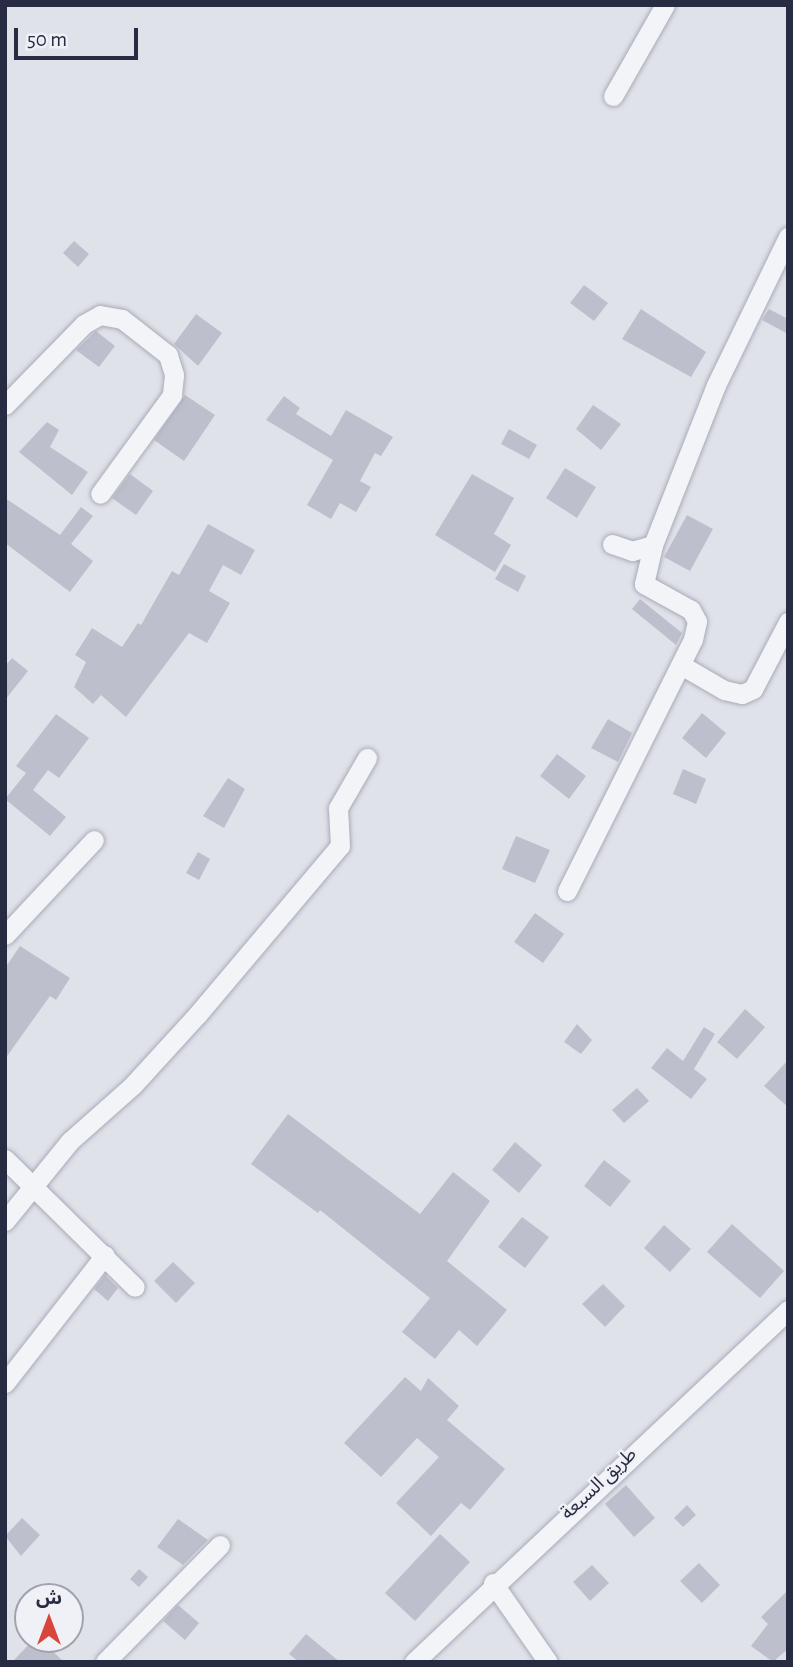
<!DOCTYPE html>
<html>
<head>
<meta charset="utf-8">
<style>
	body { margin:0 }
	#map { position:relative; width:793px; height:1667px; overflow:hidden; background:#e0e2ea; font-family:"Alegreya Sans","Noto Sans Arabic",sans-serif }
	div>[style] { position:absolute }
	.building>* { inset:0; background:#bdbfcd }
	.roads { filter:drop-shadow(0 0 2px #a8abb8) drop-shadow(0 0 2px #a8abb8) }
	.minor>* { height:19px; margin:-9.5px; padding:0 9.5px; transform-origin:9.5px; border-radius:9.5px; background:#f3f4f8 }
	span { translate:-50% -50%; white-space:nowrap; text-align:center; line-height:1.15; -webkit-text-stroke:5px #f0f1f7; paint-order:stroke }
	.street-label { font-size:19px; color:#272c43 }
	.frame { position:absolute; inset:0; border:7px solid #272c43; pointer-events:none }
	.north { position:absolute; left:14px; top:1583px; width:70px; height:70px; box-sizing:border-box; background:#f0f1f7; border:2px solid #a0a2af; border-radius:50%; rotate:0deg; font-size:19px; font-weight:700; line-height:28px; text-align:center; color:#272c43 }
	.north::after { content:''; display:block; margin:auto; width:24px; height:32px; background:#d8453c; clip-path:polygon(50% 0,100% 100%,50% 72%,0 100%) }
	.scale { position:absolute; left:14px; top:28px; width:124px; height:32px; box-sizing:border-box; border:4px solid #272c43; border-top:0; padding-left:9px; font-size:21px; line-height:24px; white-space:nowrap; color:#272c43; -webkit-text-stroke:5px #f0f1f7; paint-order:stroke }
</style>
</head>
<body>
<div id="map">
	<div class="building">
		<div style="clip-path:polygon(74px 241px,89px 254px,78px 267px,63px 253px)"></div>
		<div style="clip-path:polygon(584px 285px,608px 303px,594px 321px,570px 303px)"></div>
		<div style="clip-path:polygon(641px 309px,706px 352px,691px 377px,622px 339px)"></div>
		<div style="clip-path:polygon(769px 309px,788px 319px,788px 334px,762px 320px)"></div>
		<div style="clip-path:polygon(196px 314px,222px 333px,198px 366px,174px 344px)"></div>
		<div style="clip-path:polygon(96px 331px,115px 346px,99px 367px,76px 350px)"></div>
		<div style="clip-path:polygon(185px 395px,215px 415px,184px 461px,154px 440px)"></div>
		<div style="clip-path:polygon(284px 396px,300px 408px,296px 414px,331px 436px,346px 410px,393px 437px,381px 456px,375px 453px,360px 481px,371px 487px,356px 512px,340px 503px,331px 519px,307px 505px,333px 460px,266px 420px)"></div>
		<div style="clip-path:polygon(593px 405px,621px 424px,601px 450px,576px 429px)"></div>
		<div style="clip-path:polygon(47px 422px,59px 430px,50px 447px,88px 472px,72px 495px,19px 452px)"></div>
		<div style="clip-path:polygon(509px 429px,537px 445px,529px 459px,501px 444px)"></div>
		<div style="clip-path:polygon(565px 468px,596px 487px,577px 518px,546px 498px)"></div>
		<div style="clip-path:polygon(130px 474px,153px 491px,136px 515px,112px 498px)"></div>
		<div style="clip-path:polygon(472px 474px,514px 498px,494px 534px,511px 545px,495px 572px,435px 535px)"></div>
		<div style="clip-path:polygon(5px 498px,60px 535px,81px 507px,93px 516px,71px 544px,93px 561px,70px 592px,5px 543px)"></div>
		<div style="clip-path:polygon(687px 515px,713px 529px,690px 571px,664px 557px)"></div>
		<div style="clip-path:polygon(208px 524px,255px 550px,241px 575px,223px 565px,209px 591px,230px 603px,207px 643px,189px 633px,126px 717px,101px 695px,93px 704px,74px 687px,86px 662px,75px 655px,92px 628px,122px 647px,138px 623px,141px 625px,172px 571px,179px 575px)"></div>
		<div style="clip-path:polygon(504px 564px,526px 576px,518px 592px,495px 579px)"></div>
		<div style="clip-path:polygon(640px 599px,682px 633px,676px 645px,632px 609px)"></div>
		<div style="clip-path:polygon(12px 658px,28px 671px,5px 700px,5px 666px)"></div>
		<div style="clip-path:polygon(702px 713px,726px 733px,706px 758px,682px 738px)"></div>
		<div style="clip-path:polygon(56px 714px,89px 738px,59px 778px,48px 770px,33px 790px,66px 817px,50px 836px,5px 799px,26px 773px,16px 766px)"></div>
		<div style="clip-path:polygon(608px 719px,632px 733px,618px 762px,591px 748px)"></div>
		<div style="clip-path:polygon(557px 754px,586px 776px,569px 799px,540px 776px)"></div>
		<div style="clip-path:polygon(683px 769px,706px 779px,696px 804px,673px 794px)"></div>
		<div style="clip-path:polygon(228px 778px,245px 789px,224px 828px,203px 816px)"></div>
		<div style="clip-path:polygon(516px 836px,550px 850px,535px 883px,502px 869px)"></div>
		<div style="clip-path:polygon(198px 852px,210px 859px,199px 880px,186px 873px)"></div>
		<div style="clip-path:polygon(535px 913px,564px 934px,543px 963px,514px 942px)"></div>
		<div style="clip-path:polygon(20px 946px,70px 978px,56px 1000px,50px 996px,5px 1059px,5px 968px)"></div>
		<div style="clip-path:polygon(745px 1009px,765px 1027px,737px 1059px,717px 1042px)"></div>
		<div style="clip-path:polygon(577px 1024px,592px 1040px,581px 1054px,564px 1042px)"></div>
		<div style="clip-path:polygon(704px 1027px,715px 1034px,694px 1069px,707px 1079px,691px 1099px,651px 1068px,667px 1048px,683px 1061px)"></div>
		<div style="clip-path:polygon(788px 1060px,788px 1107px,764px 1086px)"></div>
		<div style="clip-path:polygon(637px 1088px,649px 1101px,624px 1123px,612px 1110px)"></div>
		<div style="clip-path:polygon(288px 1114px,420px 1214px,453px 1172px,490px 1201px,447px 1261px,507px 1310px,477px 1346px,459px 1330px,435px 1359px,402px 1332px,430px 1298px,320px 1210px,318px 1213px,251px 1164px)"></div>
		<div style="clip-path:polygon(515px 1142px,542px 1165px,519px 1193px,492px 1170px)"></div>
		<div style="clip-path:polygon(604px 1160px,631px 1181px,610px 1207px,584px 1186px)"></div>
		<div style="clip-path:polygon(522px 1217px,549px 1237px,525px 1268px,498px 1247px)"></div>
		<div style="clip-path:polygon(732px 1224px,784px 1271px,760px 1298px,707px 1252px)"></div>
		<div style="clip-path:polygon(664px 1225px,691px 1249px,670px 1272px,644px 1248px)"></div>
		<div style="clip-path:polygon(173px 1262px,195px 1283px,176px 1303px,154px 1281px)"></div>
		<div style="clip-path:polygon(105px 1275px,118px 1288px,108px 1301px,94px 1289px)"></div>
		<div style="clip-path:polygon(603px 1284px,625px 1306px,605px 1327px,582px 1304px)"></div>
		<div style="clip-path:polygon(405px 1377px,421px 1391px,428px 1378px,459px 1406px,447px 1420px,505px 1469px,470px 1510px,461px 1503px,431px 1536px,396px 1503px,439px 1457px,417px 1438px,381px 1477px,344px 1443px)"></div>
		<div style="clip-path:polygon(626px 1485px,655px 1518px,634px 1537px,605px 1504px)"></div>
		<div style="clip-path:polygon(687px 1505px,696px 1515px,683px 1527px,674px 1518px)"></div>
		<div style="clip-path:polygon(22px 1518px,40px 1535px,21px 1556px,5px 1536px)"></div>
		<div style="clip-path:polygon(178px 1519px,208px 1540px,183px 1565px,157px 1547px)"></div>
		<div style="clip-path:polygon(440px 1534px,470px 1562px,415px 1621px,385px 1593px)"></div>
		<div style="clip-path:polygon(699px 1563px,720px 1585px,702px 1603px,680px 1581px)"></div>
		<div style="clip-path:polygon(592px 1565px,609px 1583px,590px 1601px,573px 1582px)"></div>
		<div style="clip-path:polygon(139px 1569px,148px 1577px,139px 1587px,130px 1579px)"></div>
		<div style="clip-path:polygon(788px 1590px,788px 1649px,773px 1662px,751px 1646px,768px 1624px,761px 1617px)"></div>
		<div style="clip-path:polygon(178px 1605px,199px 1623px,185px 1640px,163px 1621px)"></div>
		<div style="clip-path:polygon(306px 1634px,340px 1662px,299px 1662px,289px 1654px)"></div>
		<div style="clip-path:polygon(34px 1639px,40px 1639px,64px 1662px,12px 1662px)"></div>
	</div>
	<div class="roads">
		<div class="minor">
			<div style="left:613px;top:96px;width:105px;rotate:-60.3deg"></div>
			<div style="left:5px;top:405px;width:113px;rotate:-45.7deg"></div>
			<div style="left:84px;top:324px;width:18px;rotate:-29deg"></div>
			<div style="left:100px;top:315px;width:22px;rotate:10deg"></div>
			<div style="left:122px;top:319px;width:58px;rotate:38deg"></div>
			<div style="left:168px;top:355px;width:21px;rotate:73deg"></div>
			<div style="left:174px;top:375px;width:20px;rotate:96deg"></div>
			<div style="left:172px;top:395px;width:122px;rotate:126deg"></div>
			<div style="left:612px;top:544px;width:21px;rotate:19deg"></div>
			<div style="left:632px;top:551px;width:22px;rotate:-16deg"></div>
			<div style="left:653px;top:545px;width:172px;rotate:-68.5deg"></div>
			<div style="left:716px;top:385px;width:165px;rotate:-64.1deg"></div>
			<div style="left:681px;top:665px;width:50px;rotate:30.2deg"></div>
			<div style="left:724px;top:690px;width:18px;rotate:13deg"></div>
			<div style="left:742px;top:694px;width:12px;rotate:-24deg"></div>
			<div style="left:753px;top:689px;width:76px;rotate:-62.4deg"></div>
			<div style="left:567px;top:891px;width:282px;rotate:-63.4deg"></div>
			<div style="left:693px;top:639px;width:18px;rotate:-77deg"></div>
			<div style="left:697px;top:621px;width:13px;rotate:-119deg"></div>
			<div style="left:691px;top:610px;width:54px;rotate:-151deg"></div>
			<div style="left:644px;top:584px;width:40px;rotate:-77deg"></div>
			<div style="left:5px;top:935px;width:130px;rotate:-46.9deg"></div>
			<div style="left:5px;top:1159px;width:182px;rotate:44.6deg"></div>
			<div style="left:5px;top:1221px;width:103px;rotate:-50.9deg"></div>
			<div style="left:70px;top:1141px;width:84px;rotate:-41.6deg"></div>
			<div style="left:133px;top:1085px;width:95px;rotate:-47.6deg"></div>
			<div style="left:197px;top:1015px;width:221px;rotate:-49.8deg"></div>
			<div style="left:340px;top:846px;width:38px;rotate:-93deg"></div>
			<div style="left:338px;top:808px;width:58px;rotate:-59.9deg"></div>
			<div style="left:5px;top:1383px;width:162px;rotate:-52deg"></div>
			<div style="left:493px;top:1583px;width:96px;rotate:55.2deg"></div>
			<div style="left:105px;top:1662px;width:164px;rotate:-45.5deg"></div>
			<div style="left:414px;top:1662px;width:514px;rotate:-43.26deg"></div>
		</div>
	</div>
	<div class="street-label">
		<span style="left:599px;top:1484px;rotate:-43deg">طريق السبعة</span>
	</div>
	<div class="frame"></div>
	<div class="north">ش</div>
	<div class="scale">50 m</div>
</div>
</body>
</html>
